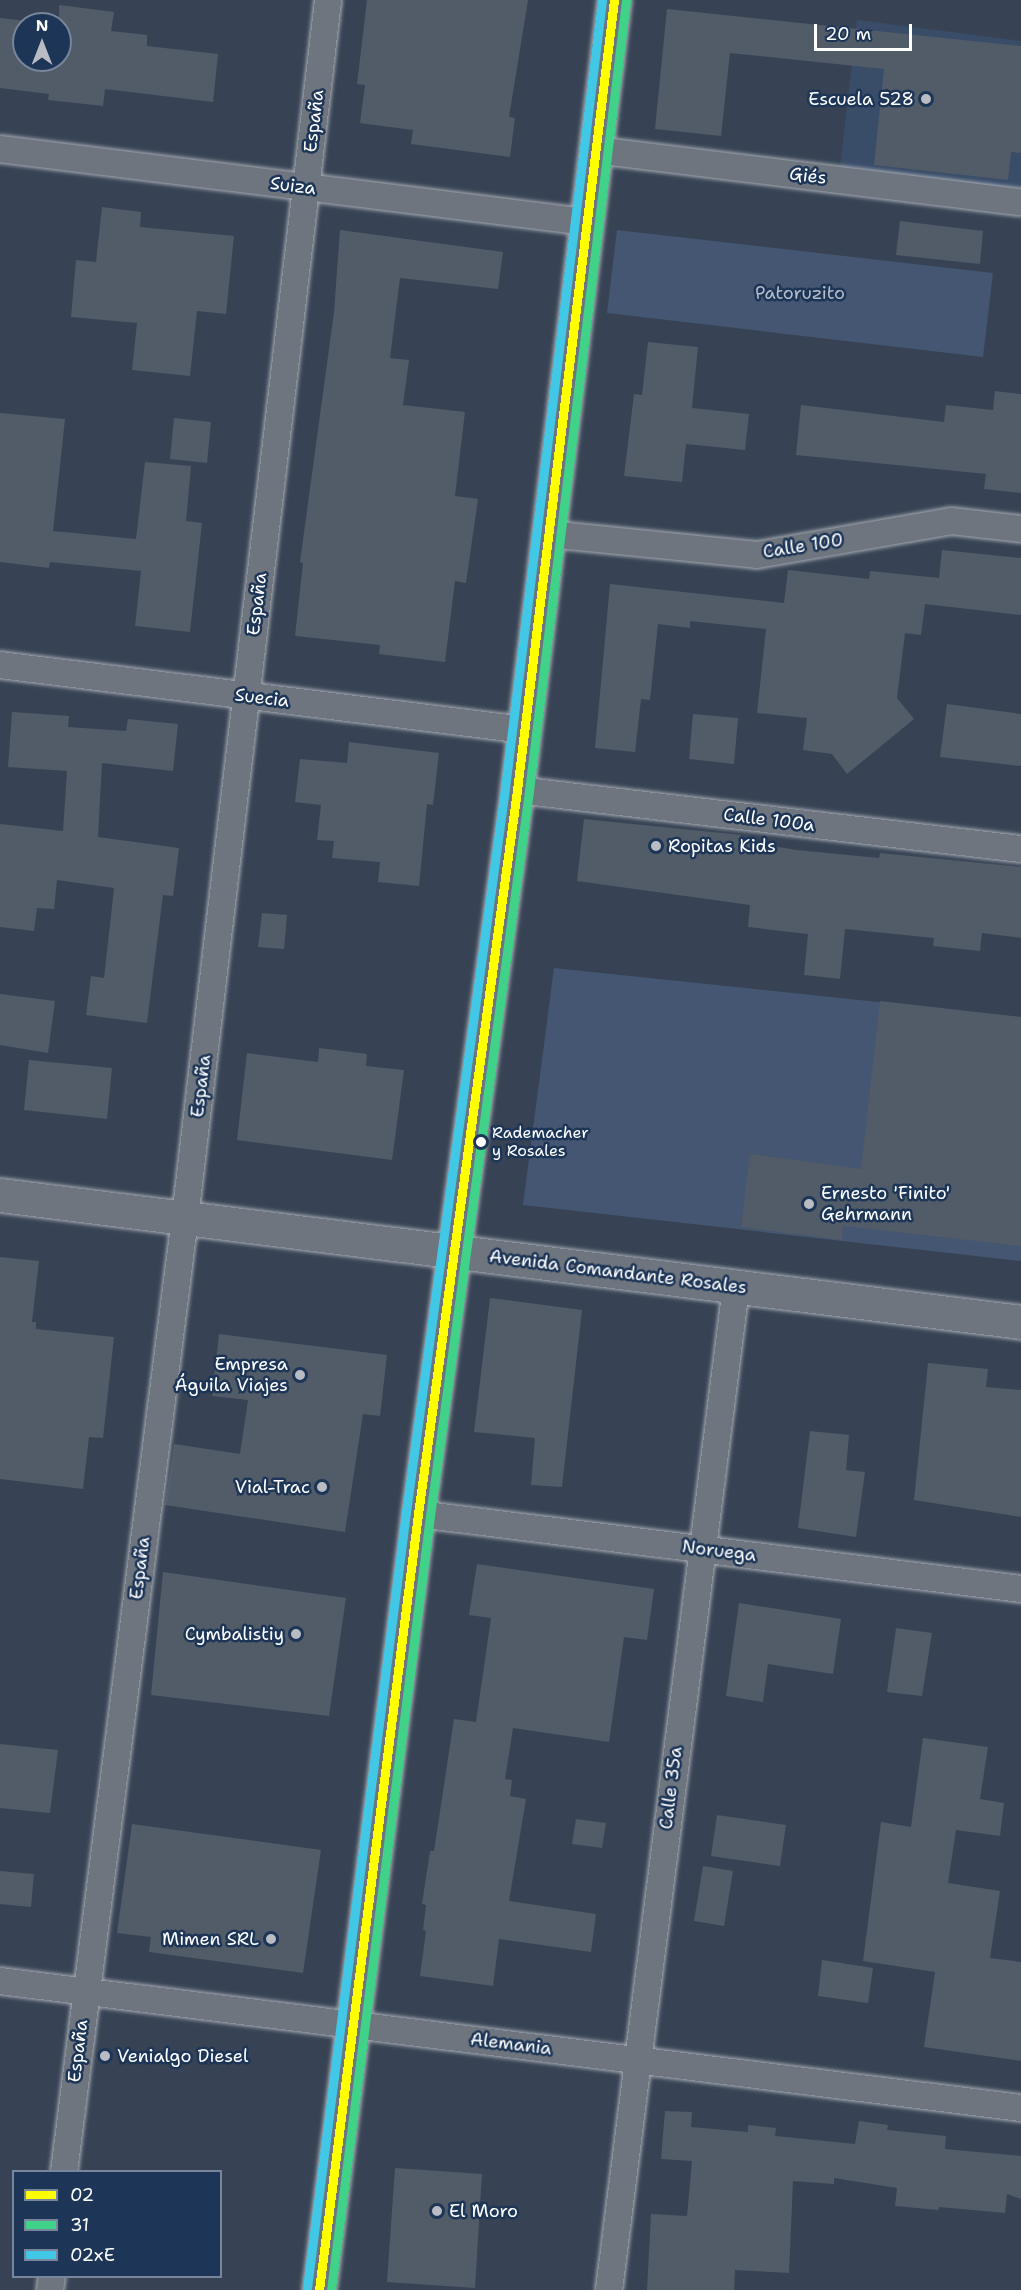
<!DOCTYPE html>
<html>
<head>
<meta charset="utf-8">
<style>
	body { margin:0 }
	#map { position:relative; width:1021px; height:2290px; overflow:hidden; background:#374354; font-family:"Shantell Sans",sans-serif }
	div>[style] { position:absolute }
	.built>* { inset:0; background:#394d69 }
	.green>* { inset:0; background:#445671 }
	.building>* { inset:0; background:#525b68 }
	.roads { filter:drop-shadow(0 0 2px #a5aab2) drop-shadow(0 0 2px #a5aab2) }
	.street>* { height:26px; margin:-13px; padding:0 13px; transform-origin:13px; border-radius:13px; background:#6f757e }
	.secondary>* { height:33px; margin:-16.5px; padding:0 16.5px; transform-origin:16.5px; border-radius:16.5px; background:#6f757e }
	.primary>* { height:33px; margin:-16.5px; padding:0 16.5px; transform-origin:16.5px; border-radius:16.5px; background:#6f757e }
	.bus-1>* { height:9px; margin:-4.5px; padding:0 4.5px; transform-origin:4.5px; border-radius:4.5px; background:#ff0 }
	.bus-2>* { height:9px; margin:-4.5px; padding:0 4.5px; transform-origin:4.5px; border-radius:4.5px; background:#40d288 }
	.bus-3>* { height:9px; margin:-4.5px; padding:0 4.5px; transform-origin:4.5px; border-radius:4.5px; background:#40c8e6 }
	.dots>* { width:16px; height:16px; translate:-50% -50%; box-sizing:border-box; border:3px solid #1d3557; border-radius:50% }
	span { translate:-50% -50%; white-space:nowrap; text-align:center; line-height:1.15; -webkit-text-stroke:5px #1d3557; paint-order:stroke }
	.bus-label { font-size:16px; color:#fff }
	.left { translate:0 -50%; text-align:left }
	.poi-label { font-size:18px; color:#fff }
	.right { translate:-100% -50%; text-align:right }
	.street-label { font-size:18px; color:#fff }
	.park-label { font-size:18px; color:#b5bdc8 }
	.legend { position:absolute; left:12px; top:2170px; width:210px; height:108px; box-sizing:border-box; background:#1d3557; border:2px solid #77869a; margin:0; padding:8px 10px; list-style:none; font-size:18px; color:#fff }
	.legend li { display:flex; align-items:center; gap:12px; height:30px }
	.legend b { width:30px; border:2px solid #77869a }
	.north { position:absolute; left:12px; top:12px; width:60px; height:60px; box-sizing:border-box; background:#1d3557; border:2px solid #77869a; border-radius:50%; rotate:0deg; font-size:16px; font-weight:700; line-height:24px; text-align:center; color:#fff }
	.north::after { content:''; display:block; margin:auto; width:21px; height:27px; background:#b9bdc3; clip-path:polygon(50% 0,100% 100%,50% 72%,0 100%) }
	.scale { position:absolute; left:814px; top:24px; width:98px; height:27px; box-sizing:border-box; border:3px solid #fff; border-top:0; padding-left:8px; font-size:18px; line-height:21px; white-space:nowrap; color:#fff; -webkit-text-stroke:4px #1d3557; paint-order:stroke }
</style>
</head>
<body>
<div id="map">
	<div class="built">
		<div style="clip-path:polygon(857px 20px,1021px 41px,1021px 194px,840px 168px)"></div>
	</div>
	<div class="green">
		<div style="clip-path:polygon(617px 230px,993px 273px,983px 357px,607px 313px)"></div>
		<div style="clip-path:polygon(554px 968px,1021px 1017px,1021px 1261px,523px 1205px)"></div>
	</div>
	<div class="building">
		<div style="clip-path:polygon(367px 0,528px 0,509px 117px,515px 118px,510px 157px,411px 144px,413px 130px,360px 123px,365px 85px,357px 84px)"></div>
		<div style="clip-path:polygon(59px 5px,114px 12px,111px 31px,147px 35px,147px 46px,218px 54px,213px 102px,105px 89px,103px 106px,48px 100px,49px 94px,0 88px,0 18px,50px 24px,24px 24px,24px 60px,60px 60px)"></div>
		<div style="clip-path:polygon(667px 9px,1021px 46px,1021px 153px,1011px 152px,1008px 180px,874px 165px,884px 69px,730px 53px,721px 136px,655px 129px)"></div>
		<div style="clip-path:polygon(102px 207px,141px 212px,140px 227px,234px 236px,226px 314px,197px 311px,190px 376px,132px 370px,137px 323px,71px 317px,76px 260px,96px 262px)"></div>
		<div style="clip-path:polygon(900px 221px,983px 231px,980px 264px,896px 255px)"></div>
		<div style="clip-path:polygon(340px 230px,503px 252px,498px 289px,400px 278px,390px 358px,409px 360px,403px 405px,465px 412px,455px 496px,478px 499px,466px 583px,455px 581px,445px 662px,379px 654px,380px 645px,295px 636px,303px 563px,300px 562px,334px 312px)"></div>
		<div style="clip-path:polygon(648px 342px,698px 347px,692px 408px,749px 414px,745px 450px,686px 444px,682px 482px,624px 476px,634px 394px,642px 395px)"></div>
		<div style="clip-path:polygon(995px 391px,1021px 394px,1021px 493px,984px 489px,986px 474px,796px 455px,801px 405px,944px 422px,946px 405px,993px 410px)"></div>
		<div style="clip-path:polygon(0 413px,65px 419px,53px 531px,136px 539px,145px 462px,191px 466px,186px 521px,202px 523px,190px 632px,135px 626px,141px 571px,50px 562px,49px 568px,0 562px)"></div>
		<div style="clip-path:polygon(174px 418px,211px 422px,207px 463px,170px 459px)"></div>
		<div style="clip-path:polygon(942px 550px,1021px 558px,1021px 615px,925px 604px,921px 635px,905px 633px,897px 698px,914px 719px,847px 774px,832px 754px,803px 750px,807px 718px,757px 713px,766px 629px,690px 621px,690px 628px,658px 624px,650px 700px,641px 699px,635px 752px,595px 748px,610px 584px,784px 603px,788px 570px,869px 579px,870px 571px,939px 578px)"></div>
		<div style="clip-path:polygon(947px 704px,1021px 714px,1021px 766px,940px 757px)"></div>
		<div style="clip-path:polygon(12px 712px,69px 716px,68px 727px,126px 731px,128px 719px,178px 724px,173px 771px,102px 763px,98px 837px,179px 848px,173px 896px,163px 895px,147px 1023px,86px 1015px,91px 976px,104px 978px,114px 888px,57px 880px,54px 909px,37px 908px,34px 931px,0 927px,0 824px,63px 831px,67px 771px,8px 767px)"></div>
		<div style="clip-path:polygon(693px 714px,738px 718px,734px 764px,689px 759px)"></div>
		<div style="clip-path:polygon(349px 742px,439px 753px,433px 805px,427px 804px,419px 886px,378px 882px,380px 862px,332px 858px,334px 841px,317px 840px,321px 805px,295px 802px,300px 759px,347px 763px)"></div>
		<div style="clip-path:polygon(584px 819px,741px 835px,740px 841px,797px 850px,879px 858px,880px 853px,1021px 867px,1021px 938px,982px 933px,980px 951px,933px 946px,934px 938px,845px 929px,840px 979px,804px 975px,808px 934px,748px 927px,750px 905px,577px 881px)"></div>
		<div style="clip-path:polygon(262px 913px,287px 915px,284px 949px,258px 947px)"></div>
		<div style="clip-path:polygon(0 994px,55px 1001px,48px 1053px,0 1045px)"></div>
		<div style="clip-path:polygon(880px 1001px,1021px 1017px,1021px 1246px,843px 1226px,842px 1240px,741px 1227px,750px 1154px,861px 1169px)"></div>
		<div style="clip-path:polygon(319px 1048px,367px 1054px,366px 1066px,404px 1070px,392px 1160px,237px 1140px,247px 1053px,318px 1062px)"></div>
		<div style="clip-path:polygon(29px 1060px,112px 1068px,107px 1119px,24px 1110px)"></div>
		<div style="clip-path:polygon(0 1257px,39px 1261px,32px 1322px,36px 1322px,36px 1329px,114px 1337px,103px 1438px,89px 1437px,83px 1489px,0 1479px)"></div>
		<div style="clip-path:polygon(490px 1298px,582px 1310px,562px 1487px,531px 1485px,535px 1438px,474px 1432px)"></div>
		<div style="clip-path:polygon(219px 1334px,387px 1355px,380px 1416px,363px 1414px,345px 1532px,165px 1505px,174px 1444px,240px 1454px,248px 1400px,212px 1396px)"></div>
		<div style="clip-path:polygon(928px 1363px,988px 1369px,986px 1387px,1021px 1390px,1021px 1517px,914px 1500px)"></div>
		<div style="clip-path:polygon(810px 1431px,849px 1435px,846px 1470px,865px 1472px,856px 1537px,798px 1528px)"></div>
		<div style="clip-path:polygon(477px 1564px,654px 1589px,647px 1640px,624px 1637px,609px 1742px,513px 1728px,505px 1779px,512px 1780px,510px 1796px,526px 1799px,509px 1901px,596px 1914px,591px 1952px,499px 1939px,493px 1986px,420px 1976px,426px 1931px,423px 1930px,426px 1905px,422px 1904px,430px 1851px,434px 1851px,454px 1719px,476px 1722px,491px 1618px,469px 1615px)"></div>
		<div style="clip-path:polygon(163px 1572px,346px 1598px,329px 1716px,151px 1695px)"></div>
		<div style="clip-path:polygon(739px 1603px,841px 1619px,833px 1674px,768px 1664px,763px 1702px,726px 1696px)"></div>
		<div style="clip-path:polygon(896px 1628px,932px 1633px,922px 1696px,887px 1692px)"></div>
		<div style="clip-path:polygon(923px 1738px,988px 1747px,980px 1799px,1004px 1803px,1000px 1836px,956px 1830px,948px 1883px,1000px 1891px,990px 1958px,1021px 1962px,1021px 2061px,924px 2047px,935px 1972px,863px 1961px,881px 1822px,911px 1827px)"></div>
		<div style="clip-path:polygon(0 1744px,58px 1750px,50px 1813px,0 1808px)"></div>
		<div style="clip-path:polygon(717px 1815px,786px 1825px,780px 1866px,711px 1856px)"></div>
		<div style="clip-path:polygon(576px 1819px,606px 1823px,602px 1848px,572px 1844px)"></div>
		<div style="clip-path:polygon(132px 1824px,321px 1850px,303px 1973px,149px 1952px,151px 1937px,117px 1933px)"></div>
		<div style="clip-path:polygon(703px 1866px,733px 1871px,724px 1926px,694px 1921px)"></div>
		<div style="clip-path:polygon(0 1871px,34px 1874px,31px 1907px,0 1904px)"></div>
		<div style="clip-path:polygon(822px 1960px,873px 1968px,868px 2003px,818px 1996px)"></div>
		<div style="clip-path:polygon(665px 2111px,692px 2112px,691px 2127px,748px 2132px,748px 2125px,776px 2128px,775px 2136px,855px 2144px,859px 2121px,888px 2125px,887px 2130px,946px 2136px,945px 2149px,1021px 2156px,1021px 2199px,1007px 2194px,1005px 2213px,939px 2207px,938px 2210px,895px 2206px,897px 2188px,834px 2178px,834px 2184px,793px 2181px,789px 2273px,735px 2270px,734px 2290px,647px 2290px,651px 2214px,687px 2216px,692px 2161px,661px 2159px)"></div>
		<div style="clip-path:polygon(395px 2168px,482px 2174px,475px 2288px,387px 2282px)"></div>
	</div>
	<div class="roads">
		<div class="street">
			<div style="left:0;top:149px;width:591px;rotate:7.1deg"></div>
			<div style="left:595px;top:150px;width:429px;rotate:7deg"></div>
			<div style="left:548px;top:534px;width:210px;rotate:5.7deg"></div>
			<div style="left:757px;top:555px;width:197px;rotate:-9.9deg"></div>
			<div style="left:951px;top:521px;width:70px;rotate:6.5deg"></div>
			<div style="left:0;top:665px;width:529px;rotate:7.06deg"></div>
			<div style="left:517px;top:790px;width:507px;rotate:6.68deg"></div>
			<div style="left:418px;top:1514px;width:608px;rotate:7.09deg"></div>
			<div style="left:0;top:1981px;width:1029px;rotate:7.09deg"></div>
			<div style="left:64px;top:2172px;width:962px;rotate:-82.77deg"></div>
			<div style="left:185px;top:1218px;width:1226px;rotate:-83.3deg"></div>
			<div style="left:50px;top:2290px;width:14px;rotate:-82deg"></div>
			<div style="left:609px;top:2290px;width:1011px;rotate:-82.78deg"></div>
		</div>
		<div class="secondary">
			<div style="left:0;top:1195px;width:1029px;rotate:7.09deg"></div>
		</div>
		<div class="primary">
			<div style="left:319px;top:2290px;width:782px;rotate:-82.73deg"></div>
			<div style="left:418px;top:1514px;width:731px;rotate:-82.21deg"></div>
			<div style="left:517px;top:790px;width:796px;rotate:-83deg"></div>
		</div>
	</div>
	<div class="bus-1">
		<div style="left:319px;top:2290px;width:782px;rotate:-82.73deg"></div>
		<div style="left:418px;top:1514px;width:731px;rotate:-82.21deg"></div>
		<div style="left:517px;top:790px;width:796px;rotate:-83deg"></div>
	</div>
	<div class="bus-2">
		<div style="left:331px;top:2290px;width:780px;rotate:-82.71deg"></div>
		<div style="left:430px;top:1516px;width:732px;rotate:-82.22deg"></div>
		<div style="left:529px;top:791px;width:796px;rotate:-83deg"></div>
	</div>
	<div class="bus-3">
		<div style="left:307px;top:2288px;width:782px;rotate:-82.73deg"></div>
		<div style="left:406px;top:1512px;width:731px;rotate:-82.21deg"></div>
		<div style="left:505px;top:788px;width:794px;rotate:-82.98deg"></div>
	</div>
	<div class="dots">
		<div style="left:926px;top:99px;background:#b9bdc3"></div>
		<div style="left:656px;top:846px;background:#b9bdc3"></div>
		<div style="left:481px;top:1142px;background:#fff"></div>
		<div style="left:809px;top:1204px;background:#b9bdc3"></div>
		<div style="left:300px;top:1375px;background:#b9bdc3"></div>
		<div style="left:322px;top:1487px;background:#b9bdc3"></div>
		<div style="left:296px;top:1634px;background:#b9bdc3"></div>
		<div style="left:271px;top:1939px;background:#b9bdc3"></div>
		<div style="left:105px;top:2056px;background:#b9bdc3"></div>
		<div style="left:437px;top:2211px;background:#b9bdc3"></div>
	</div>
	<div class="bus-label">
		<span class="left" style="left:492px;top:1142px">Rademacher<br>y Rosales</span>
	</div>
	<div class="poi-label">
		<span class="right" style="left:914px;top:99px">Escuela 528</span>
		<span class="left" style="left:668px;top:846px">Ropitas Kids</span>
		<span class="left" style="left:821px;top:1204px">Ernesto 'Finito'<br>Gehrmann</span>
		<span class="right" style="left:288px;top:1375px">Empresa<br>Águila Viajes</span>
		<span class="right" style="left:310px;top:1487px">Vial-Trac</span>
		<span class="right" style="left:284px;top:1634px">Cymbalistiy</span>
		<span class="right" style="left:259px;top:1939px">Mimen SRL</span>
		<span class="left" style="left:117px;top:2056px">Venialgo Diesel</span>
		<span class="left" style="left:449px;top:2211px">El Moro</span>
	</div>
	<div class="street-label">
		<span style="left:314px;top:121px;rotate:-83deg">España</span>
		<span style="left:808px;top:176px;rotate:7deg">Giés</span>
		<span style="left:293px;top:186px;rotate:7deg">Suiza</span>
		<span style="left:803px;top:546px;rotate:-9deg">Calle 100</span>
		<span style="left:257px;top:604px;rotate:-83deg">España</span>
		<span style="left:262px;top:698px;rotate:7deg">Suecia</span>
		<span style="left:769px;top:820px;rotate:7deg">Calle 100a</span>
		<span style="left:201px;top:1086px;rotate:-83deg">España</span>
		<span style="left:618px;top:1272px;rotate:7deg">Avenida Comandante Rosales</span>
		<span style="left:719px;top:1551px;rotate:7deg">Noruega</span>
		<span style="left:140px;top:1568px;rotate:-83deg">España</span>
		<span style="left:671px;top:1788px;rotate:-83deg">Calle 35a</span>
		<span style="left:511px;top:2044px;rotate:7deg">Alemania</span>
		<span style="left:78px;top:2051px;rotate:-83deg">España</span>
	</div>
	<div class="park-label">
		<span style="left:800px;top:293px">Patoruzito</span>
	</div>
	<ul class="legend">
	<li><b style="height:8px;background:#ff0"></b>02</li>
	<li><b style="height:8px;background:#40d288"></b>31</li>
	<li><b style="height:8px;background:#40c8e6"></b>02xE</li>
	</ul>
	<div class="north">N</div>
	<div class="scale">20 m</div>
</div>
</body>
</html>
